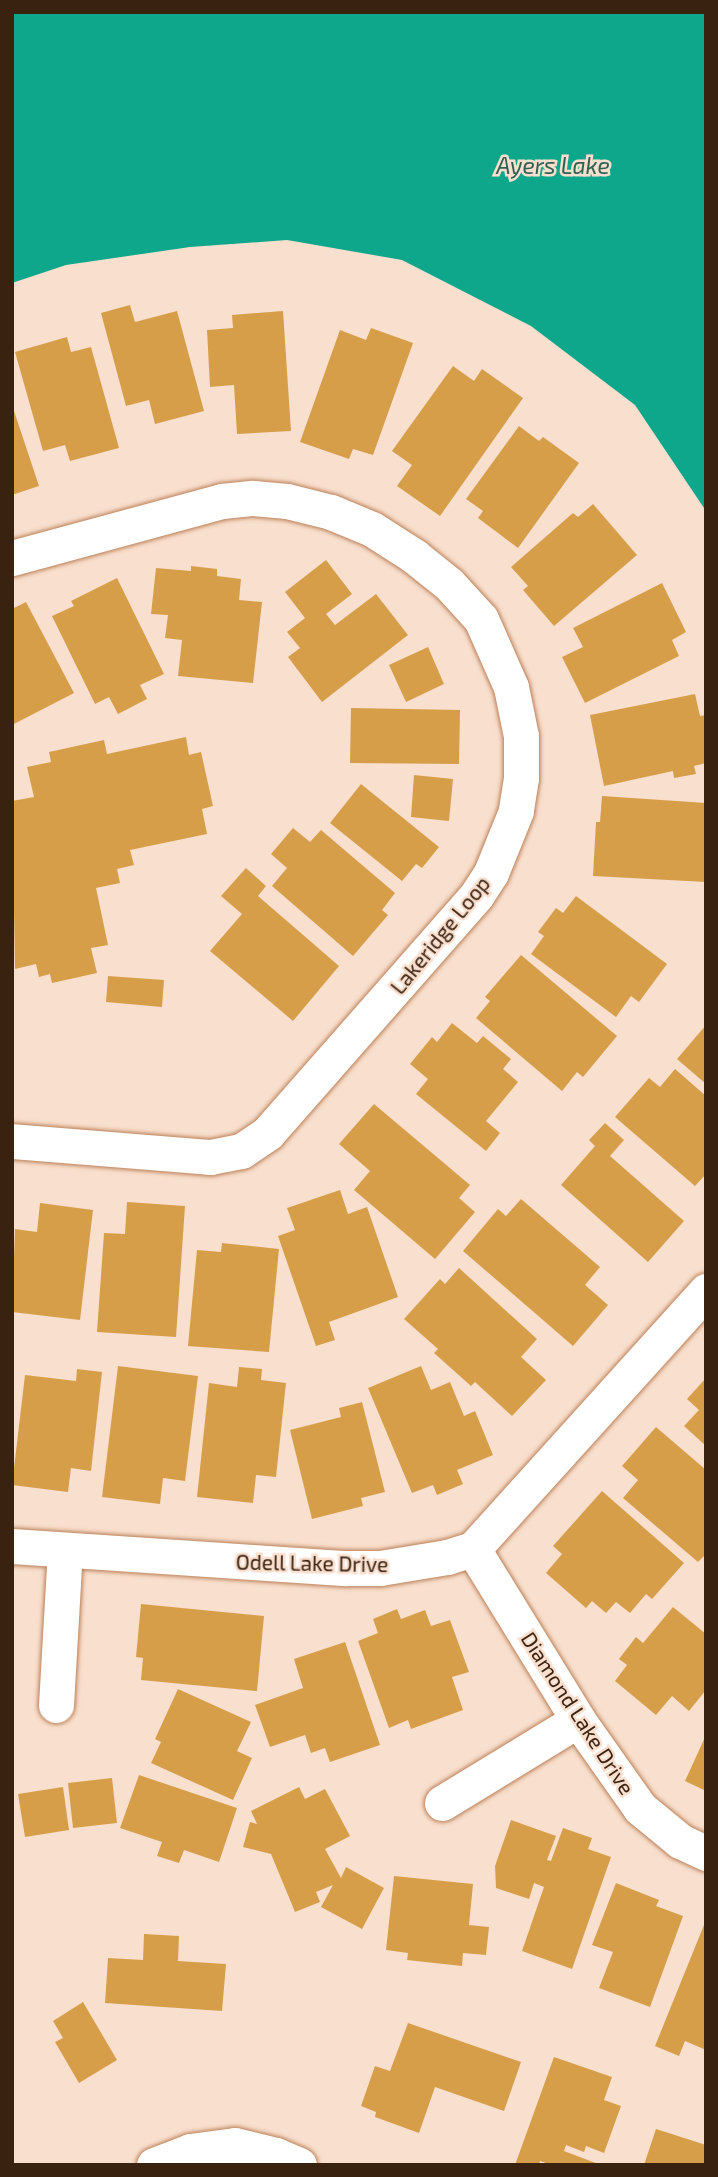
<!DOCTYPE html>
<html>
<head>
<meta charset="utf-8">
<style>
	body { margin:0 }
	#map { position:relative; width:718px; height:2177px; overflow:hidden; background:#f9dfce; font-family:"Exo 2",sans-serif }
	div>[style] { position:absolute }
	.water>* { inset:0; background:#0fa78b }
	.building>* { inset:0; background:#d79e4a }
	.roads { filter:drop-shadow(0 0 2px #bb8057) drop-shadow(0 0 2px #bb8057) }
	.minor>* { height:35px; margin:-17.5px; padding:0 17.5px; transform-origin:17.5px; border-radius:17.5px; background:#fff }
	span { translate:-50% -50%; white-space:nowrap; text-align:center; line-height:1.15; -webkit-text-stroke:5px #f9dfce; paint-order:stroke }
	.street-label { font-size:21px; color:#3a2211 }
	.water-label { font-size:23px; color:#2d6154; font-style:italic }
	.frame { position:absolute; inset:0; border:14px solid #3a2211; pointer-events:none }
</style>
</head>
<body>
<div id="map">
	<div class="water">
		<div style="clip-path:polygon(12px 12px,706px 12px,706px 511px,635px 405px,531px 326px,402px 260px,287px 240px,190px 247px,66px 265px,12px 283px)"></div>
	</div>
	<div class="building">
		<div style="clip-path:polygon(130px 305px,135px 322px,177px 311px,204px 411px,155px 424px,149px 400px,126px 406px,101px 313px)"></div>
		<div style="clip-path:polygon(283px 311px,291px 431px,237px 434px,234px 385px,210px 387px,207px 330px,233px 328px,232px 315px)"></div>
		<div style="clip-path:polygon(371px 328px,413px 343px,373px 455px,353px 449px,349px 459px,300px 442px,340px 330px,366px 340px)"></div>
		<div style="clip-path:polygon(67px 337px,71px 352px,91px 347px,119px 448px,70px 461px,65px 445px,43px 451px,15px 352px)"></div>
		<div style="clip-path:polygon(453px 366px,474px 381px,482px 369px,523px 398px,440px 516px,397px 486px,412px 465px,392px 451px)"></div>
		<div style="clip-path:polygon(12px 405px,39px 486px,12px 495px)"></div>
		<div style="clip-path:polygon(519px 426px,539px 441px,543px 437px,579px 463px,518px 548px,478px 518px,483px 511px,466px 499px)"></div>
		<div style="clip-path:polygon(593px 504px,637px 555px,554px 626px,523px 590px,528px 586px,511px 567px,573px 513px,578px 517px)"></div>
		<div style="clip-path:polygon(326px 560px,352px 594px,326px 614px,335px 625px,376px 594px,408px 635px,322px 702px,288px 657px,300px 648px,287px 632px,305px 618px,285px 592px)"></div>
		<div style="clip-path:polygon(191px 566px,217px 569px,217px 576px,241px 579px,239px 600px,262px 602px,253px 683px,178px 676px,182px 640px,165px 638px,168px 615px,151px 614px,156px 568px,191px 571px)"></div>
		<div style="clip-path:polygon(117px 578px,164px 674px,140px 685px,147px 699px,118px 714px,109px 697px,95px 704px,52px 616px,74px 606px,71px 601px)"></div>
		<div style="clip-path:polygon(662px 583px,686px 632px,672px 640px,679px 656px,585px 703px,562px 657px,583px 647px,573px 628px)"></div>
		<div style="clip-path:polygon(26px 602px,74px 693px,12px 725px,12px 609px)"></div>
		<div style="clip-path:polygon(428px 647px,444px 684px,406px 702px,389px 665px)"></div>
		<div style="clip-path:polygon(695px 694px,700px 716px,706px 715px,706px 763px,694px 766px,696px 774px,674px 778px,673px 771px,604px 786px,590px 715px)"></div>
		<div style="clip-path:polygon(351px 708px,460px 710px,459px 764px,350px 763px)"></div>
		<div style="clip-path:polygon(186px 737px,189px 755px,201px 752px,213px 806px,202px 809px,207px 834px,130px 850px,134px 865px,117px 869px,120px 883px,96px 888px,108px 945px,91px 948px,97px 973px,52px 983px,50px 974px,39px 977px,36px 964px,15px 969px,12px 801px,34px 797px,27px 767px,51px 762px,49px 752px,104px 740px,107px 754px)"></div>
		<div style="clip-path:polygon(414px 775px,453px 779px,449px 821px,411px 817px)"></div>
		<div style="clip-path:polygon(361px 784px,439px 847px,422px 868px,416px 864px,402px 881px,330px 823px)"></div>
		<div style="clip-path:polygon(602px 796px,706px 803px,706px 882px,593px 876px,596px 822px,600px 822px)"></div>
		<div style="clip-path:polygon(293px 828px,310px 842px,321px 830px,395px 893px,382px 910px,388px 915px,353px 956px,272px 886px,287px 868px,271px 854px)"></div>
		<div style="clip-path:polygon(246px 868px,266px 886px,258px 896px,339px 966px,293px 1021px,210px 951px,242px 914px,221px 896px)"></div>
		<div style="clip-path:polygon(576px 896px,667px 964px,639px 1002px,631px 996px,616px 1017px,531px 954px,544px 936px,538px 932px,556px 908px,563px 913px)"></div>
		<div style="clip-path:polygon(521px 955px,617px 1036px,583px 1077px,577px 1072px,562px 1091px,476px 1018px,490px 1001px,485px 997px)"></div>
		<div style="clip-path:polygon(108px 976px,164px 980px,162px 1007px,106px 1002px)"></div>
		<div style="clip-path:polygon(452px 1023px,477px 1043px,483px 1036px,511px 1059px,503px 1069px,518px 1082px,486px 1121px,500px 1133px,486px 1151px,416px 1094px,428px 1079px,410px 1064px,432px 1037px,437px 1042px)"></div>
		<div style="clip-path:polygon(706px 1025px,706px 1084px,677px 1059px)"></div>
		<div style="clip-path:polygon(675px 1069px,706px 1096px,706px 1174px,695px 1186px,615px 1117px,649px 1078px,660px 1087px)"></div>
		<div style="clip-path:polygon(374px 1104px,470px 1185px,459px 1198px,475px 1212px,435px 1259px,354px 1190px,370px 1171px,339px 1144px)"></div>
		<div style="clip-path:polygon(605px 1123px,624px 1140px,610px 1156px,684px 1221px,648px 1262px,561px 1185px,595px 1146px,589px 1140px)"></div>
		<div style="clip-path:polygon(340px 1190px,348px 1214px,367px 1207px,398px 1297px,329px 1322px,335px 1340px,316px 1346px,278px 1236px,295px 1230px,287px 1208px)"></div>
		<div style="clip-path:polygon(521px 1199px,600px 1267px,585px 1285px,608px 1305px,573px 1346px,463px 1251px,498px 1209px,506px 1216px)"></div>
		<div style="clip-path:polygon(127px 1202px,185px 1206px,176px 1337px,97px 1332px,104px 1233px,125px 1234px)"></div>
		<div style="clip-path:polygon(40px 1203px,93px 1210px,80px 1320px,12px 1312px,15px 1229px,37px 1232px)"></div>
		<div style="clip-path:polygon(222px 1243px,279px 1249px,269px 1352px,188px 1346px,197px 1250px,221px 1252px)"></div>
		<div style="clip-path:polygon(459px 1268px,537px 1339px,521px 1357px,546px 1380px,512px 1416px,475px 1382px,471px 1386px,434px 1353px,438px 1349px,404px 1319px,440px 1279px,445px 1284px)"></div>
		<div style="clip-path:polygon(118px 1366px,198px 1376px,185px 1481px,163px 1478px,160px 1504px,102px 1497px)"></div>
		<div style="clip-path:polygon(421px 1366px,431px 1390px,450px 1382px,464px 1416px,475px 1411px,493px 1455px,457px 1470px,463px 1484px,437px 1495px,433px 1485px,412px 1493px,368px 1388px)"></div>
		<div style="clip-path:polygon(239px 1367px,262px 1369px,261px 1380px,286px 1383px,276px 1477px,256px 1475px,253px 1503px,197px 1497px,209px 1383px,237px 1387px)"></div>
		<div style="clip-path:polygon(77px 1369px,102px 1372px,91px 1471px,71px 1468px,68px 1492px,12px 1485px,25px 1375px,76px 1381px)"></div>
		<div style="clip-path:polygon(706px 1378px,706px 1446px,684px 1426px,699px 1410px,687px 1399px)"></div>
		<div style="clip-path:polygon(362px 1402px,385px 1492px,361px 1498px,363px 1506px,312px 1519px,290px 1430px,341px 1417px,339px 1408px)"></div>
		<div style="clip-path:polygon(656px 1427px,706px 1470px,706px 1554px,698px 1562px,623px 1498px,638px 1480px,622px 1466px)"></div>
		<div style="clip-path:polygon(602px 1491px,684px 1563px,652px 1599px,646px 1594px,630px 1613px,616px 1602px,606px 1613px,592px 1601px,586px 1608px,546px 1573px,562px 1554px,553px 1546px)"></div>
		<div style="clip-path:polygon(141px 1604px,264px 1616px,257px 1691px,141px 1680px,143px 1658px,136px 1657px)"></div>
		<div style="clip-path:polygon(673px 1607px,706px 1634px,706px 1690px,689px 1711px,672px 1696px,656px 1715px,615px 1681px,627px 1665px,619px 1659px,636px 1637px,643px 1643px)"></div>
		<div style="clip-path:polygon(397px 1609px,401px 1619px,425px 1610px,431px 1626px,450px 1620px,469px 1672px,452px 1677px,463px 1710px,411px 1729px,408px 1720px,389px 1728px,358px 1641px,378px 1633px,373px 1619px)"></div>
		<div style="clip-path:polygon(345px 1642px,380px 1745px,330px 1762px,325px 1748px,311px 1753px,305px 1735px,270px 1747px,255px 1705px,303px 1688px,294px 1659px)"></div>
		<div style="clip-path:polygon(178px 1689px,251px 1722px,237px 1751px,252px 1758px,233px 1800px,151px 1763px,161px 1742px,155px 1739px)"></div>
		<div style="clip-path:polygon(706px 1735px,706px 1791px,685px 1781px)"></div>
		<div style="clip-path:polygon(139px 1775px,237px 1808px,219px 1862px,184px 1850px,179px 1863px,157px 1856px,162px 1842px,120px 1828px)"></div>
		<div style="clip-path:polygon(112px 1778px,117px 1823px,73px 1828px,68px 1783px)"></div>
		<div style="clip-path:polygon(63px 1787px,69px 1830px,25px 1837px,18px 1794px)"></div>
		<div style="clip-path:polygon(299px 1787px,305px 1799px,325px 1789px,350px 1836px,325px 1849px,341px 1878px,346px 1867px,384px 1888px,362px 1929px,321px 1907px,333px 1885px,316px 1892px,320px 1902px,295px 1912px,271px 1854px,243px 1847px,250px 1822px,257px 1824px,251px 1811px)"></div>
		<div style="clip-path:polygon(511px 1820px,556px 1836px,547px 1860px,551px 1861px,563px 1828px,592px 1838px,588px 1849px,611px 1857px,572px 1969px,522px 1951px,544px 1887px,534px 1883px,529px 1899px,496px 1888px,495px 1866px)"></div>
		<div style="clip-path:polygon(394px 1876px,473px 1884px,469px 1925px,489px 1927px,486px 1955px,463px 1953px,462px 1966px,407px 1960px,408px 1953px,386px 1950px)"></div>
		<div style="clip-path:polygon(616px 1883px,659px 1900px,656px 1906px,683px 1916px,650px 2007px,599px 1988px,613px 1952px,592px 1945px)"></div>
		<div style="clip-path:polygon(706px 1920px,706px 2050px,685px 2041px,679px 2056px,655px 2046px)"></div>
		<div style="clip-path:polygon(144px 1934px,179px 1936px,178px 1961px,226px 1964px,222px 2011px,105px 2003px,108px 1958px,143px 1960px)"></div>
		<div style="clip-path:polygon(83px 2002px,117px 2060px,79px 2083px,55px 2042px,63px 2038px,53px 2021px)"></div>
		<div style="clip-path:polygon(408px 2023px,521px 2062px,504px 2111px,435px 2087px,419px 2133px,375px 2117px,376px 2112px,361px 2106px,375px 2066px,390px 2071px)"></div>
		<div style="clip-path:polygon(554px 2057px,612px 2077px,604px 2100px,621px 2106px,604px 2153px,586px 2146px,584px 2152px,566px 2145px,564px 2151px,601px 2165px,552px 2165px,540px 2161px,539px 2165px,515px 2165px)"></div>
		<div style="clip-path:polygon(656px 2129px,706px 2145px,704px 2165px,644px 2165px)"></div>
	</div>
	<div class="roads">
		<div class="minor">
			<div style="left:12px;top:558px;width:218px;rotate:-15.2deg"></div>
			<div style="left:222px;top:501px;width:31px;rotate:-6deg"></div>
			<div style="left:253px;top:498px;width:34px;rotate:5deg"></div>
			<div style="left:287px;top:501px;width:45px;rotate:14deg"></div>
			<div style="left:331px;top:512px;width:44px;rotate:22.5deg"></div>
			<div style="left:372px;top:529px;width:50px;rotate:32.7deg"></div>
			<div style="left:414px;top:556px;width:45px;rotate:38.7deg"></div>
			<div style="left:449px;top:584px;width:47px;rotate:47.6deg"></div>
			<div style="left:481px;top:619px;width:74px;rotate:66.2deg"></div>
			<div style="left:511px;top:687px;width:50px;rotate:78.5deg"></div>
			<div style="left:521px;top:736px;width:42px;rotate:90deg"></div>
			<div style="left:521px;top:778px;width:33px;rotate:99deg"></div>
			<div style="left:516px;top:811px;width:67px;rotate:112deg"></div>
			<div style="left:491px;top:873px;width:27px;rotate:123deg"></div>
			<div style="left:476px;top:896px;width:315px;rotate:131.3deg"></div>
			<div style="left:268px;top:1133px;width:32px;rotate:146deg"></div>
			<div style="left:241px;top:1151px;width:32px;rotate:169deg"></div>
			<div style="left:210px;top:1157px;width:199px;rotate:-175.4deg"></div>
			<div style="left:12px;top:1546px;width:335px;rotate:3.8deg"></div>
			<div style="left:346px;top:1568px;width:34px"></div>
			<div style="left:380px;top:1568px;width:68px;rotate:-9.3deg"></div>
			<div style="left:447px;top:1557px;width:27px;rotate:-17deg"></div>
			<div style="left:473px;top:1549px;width:348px;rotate:-47.9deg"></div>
			<div style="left:473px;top:1549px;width:201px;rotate:58.4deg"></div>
			<div style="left:578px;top:1720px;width:108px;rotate:54.8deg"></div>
			<div style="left:640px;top:1808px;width:52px;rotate:39.5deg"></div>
			<div style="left:680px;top:1841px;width:29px;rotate:25deg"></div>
			<div style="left:56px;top:1705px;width:154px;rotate:-86.7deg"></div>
			<div style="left:442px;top:1803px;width:159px;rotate:-31.4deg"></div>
			<div style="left:154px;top:2165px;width:39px;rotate:-21deg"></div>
			<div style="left:190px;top:2151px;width:45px;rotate:-7.6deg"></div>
			<div style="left:235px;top:2145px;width:42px;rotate:13.7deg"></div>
			<div style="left:276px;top:2155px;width:25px;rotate:23deg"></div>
		</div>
	</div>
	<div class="street-label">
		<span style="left:440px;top:935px;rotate:-51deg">Lakeridge Loop</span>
		<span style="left:312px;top:1563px;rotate:1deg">Odell Lake Drive</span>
		<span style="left:578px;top:1713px;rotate:57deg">Diamond Lake Drive</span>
	</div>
	<div class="water-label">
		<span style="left:553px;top:165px">Ayers Lake</span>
	</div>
	<div class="frame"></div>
</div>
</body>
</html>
